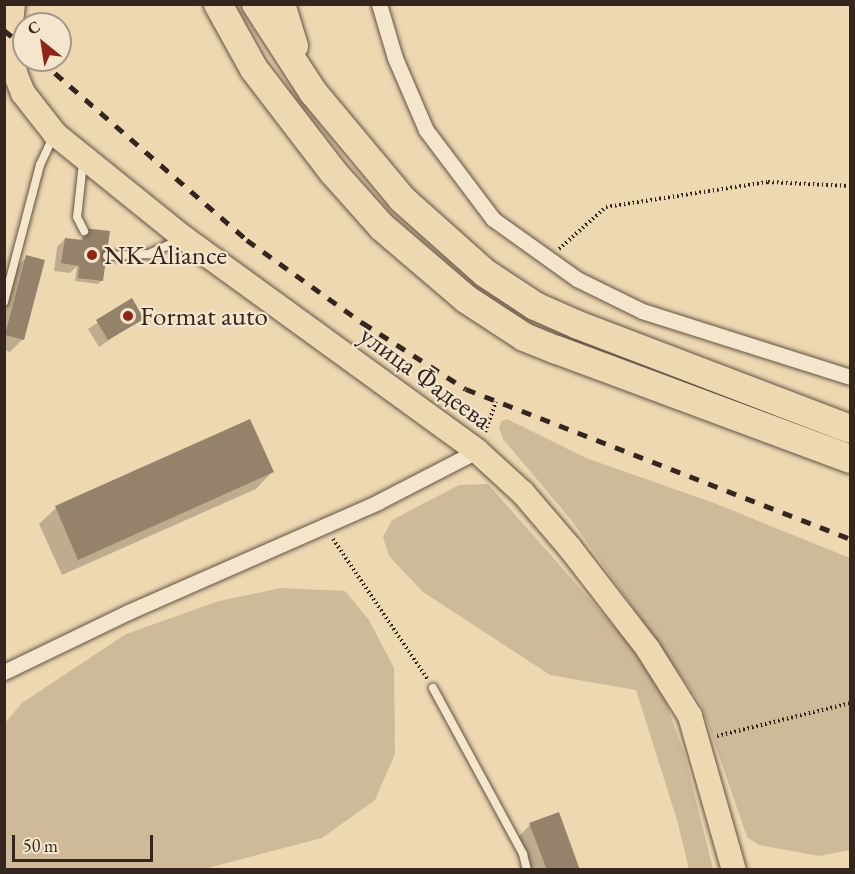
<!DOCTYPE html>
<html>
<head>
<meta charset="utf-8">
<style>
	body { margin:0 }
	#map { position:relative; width:855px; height:874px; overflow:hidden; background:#edd8b2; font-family:"EB Garamond",serif }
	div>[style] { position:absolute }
	.green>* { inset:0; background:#ceba99 }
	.shadow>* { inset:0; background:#0003 }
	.building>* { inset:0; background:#95826b }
	.path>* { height:4px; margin-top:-2px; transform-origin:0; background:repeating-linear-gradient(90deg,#35251f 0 1.5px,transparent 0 4.5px) }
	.roads { filter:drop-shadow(0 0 2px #635244) drop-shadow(0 0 2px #635244) }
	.lane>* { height:8px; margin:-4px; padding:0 4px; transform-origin:4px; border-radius:4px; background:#f3e6cd }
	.street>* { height:15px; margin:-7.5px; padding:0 7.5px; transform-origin:7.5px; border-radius:7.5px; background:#f3e6cd }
	.primary>* { height:24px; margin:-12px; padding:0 12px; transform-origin:12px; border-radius:12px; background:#edd8b2 }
	.highway>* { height:28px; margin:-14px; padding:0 14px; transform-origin:14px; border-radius:14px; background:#edd8b2 }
	.rail>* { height:4.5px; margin-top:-2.25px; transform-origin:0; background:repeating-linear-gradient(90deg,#35251f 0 10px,transparent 0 20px) }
	.dots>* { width:16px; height:16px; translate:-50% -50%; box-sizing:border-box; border:3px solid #f3e6cd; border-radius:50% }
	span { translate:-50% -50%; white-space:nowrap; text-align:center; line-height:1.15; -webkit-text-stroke:4.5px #f3e6cd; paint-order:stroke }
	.poi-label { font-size:27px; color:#35251f }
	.left { translate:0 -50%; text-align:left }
	.street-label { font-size:27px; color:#35251f }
	.frame { position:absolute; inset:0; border:6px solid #35251f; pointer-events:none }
	.north { position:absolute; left:12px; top:12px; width:60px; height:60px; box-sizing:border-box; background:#f3e6cd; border:2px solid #a79987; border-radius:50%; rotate:330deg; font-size:16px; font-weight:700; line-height:24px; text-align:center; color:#35251f }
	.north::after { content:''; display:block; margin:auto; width:21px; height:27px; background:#8f2418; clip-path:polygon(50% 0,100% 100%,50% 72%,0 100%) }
	.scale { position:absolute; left:12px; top:835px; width:141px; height:27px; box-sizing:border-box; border:3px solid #35251f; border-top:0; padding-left:8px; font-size:18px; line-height:21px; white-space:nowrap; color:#35251f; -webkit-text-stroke:4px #f3e6cd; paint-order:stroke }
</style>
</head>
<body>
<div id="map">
	<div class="green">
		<div style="clip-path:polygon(507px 419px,586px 458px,714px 503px,850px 558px,850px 850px,819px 856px,759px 845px,747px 837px,701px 704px,572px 521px,503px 439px,499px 428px,501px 421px)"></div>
		<div style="clip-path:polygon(488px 484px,631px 646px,665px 700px,685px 756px,713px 869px,689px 869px,677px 820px,636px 690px,550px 675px,423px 592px,389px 556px,383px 537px,392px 520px,459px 485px)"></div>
		<div style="clip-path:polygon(281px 588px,345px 591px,369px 620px,394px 668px,395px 754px,375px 800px,322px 838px,204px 869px,5px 869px,5px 723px,22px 703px,126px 634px,219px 601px)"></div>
	</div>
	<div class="shadow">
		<div style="clip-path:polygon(85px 230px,102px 280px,98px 284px,75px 281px,77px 266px,70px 273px,54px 271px,57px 247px,65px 239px,80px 241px)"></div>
		<div style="clip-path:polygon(27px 257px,23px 339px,10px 352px,4px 350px,4px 306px,14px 269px)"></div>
		<div style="clip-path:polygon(132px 300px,142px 318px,99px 347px,88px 329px)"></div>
		<div style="clip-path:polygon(250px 421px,272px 472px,256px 489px,62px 575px,39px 524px,56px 508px)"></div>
		<div style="clip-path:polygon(530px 825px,579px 870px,530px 870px,518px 837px)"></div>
	</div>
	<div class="building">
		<div style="clip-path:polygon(84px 228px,110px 231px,103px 281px,78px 278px,79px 266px,61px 263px,65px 238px,83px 240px)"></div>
		<div style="clip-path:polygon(26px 255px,45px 260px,24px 340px,5px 335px)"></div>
		<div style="clip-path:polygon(132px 298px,144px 319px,108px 340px,96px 320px)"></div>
		<div style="clip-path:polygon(250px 419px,274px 472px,78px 560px,55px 506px)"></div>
		<div style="clip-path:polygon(559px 812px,580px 870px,547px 870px,529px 823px)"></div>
	</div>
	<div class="path">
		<div style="left:559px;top:249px;width:63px;rotate:-41.8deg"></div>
		<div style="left:606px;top:207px;width:164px;rotate:-8.8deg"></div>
		<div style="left:768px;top:182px;width:82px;rotate:2.8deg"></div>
		<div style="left:485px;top:432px;width:32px;rotate:-70deg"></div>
		<div style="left:333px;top:539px;width:170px;rotate:56deg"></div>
		<div style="left:717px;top:736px;width:137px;rotate:-13.9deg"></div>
	</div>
	<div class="roads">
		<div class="lane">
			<div style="left:83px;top:163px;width:54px;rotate:96.3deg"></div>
			<div style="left:77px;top:217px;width:16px;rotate:63deg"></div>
			<div style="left:107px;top:256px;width:42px;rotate:-2.7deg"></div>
			<div style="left:149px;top:254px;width:33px;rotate:-25deg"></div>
			<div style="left:4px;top:302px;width:142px;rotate:-75.3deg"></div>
			<div style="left:40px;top:165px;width:31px;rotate:-65deg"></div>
			<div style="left:433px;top:688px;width:189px;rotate:61.5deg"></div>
			<div style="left:523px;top:854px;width:16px;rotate:76deg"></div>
		</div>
		<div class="street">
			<div style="left:379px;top:4px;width:56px;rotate:73.5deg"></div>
			<div style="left:395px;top:58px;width:78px;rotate:66.7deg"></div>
			<div style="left:426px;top:130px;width:111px;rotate:53deg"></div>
			<div style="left:493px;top:219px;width:103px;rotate:35.5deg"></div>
			<div style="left:577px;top:279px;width:72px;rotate:26.2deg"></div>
			<div style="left:642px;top:311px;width:218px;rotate:17.6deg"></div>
			<div style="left:4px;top:672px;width:138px;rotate:-25.8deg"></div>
			<div style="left:128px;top:612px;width:273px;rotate:-23.7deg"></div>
			<div style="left:378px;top:502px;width:111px;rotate:-27.3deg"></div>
		</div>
		<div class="primary">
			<div style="left:13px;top:4px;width:30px;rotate:96deg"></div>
			<div style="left:10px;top:34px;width:39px;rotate:83deg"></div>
			<div style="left:15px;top:73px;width:22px;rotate:68deg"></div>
			<div style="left:23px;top:93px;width:52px;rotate:52deg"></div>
			<div style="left:55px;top:134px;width:166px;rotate:38.9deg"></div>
			<div style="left:184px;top:238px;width:362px;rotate:36deg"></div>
			<div style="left:477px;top:451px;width:62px;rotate:42.4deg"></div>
			<div style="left:523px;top:493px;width:72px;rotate:49.5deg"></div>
			<div style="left:570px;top:548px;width:128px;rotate:52.3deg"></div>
			<div style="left:648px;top:649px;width:79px;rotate:57.9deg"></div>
			<div style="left:690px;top:716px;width:160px;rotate:74.1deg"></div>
		</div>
		<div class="highway">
			<div style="left:218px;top:4px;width:74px;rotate:61deg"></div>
			<div style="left:254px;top:69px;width:130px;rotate:52.5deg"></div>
			<div style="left:333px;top:172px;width:74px;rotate:48.3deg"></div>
			<div style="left:382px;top:227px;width:111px;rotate:40.6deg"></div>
			<div style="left:466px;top:299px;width:69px;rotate:33.2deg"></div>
			<div style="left:524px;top:337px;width:35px;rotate:22deg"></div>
			<div style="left:557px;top:350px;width:313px;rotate:20.4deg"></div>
			<div style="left:256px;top:4px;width:105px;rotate:57.1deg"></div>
			<div style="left:313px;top:92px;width:139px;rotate:50.2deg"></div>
			<div style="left:402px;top:199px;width:111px;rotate:41.7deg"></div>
			<div style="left:485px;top:273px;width:60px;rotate:33.4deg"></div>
			<div style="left:535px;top:306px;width:47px;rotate:23.8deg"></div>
			<div style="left:578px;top:325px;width:291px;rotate:20.9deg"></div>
			<div style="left:281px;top:4px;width:44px;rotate:72.8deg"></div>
		</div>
	</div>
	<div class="rail">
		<div style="left:4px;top:30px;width:26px;rotate:39deg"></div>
		<div style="left:40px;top:60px;width:274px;rotate:41deg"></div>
		<div style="left:247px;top:240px;width:143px;rotate:35.6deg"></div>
		<div style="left:363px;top:323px;width:122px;rotate:32.7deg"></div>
		<div style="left:466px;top:389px;width:412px;rotate:21.3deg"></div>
	</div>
	<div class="dots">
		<div style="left:92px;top:255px;background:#8f2418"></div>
		<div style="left:128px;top:316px;background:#8f2418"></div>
	</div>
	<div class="poi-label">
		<span class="left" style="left:104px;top:255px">NK Aliance</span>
		<span class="left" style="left:140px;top:316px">Format auto</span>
	</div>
	<div class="street-label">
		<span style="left:426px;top:377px;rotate:36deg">улица Фадеева</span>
	</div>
	<div class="frame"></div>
	<div class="north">С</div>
	<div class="scale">50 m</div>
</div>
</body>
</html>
